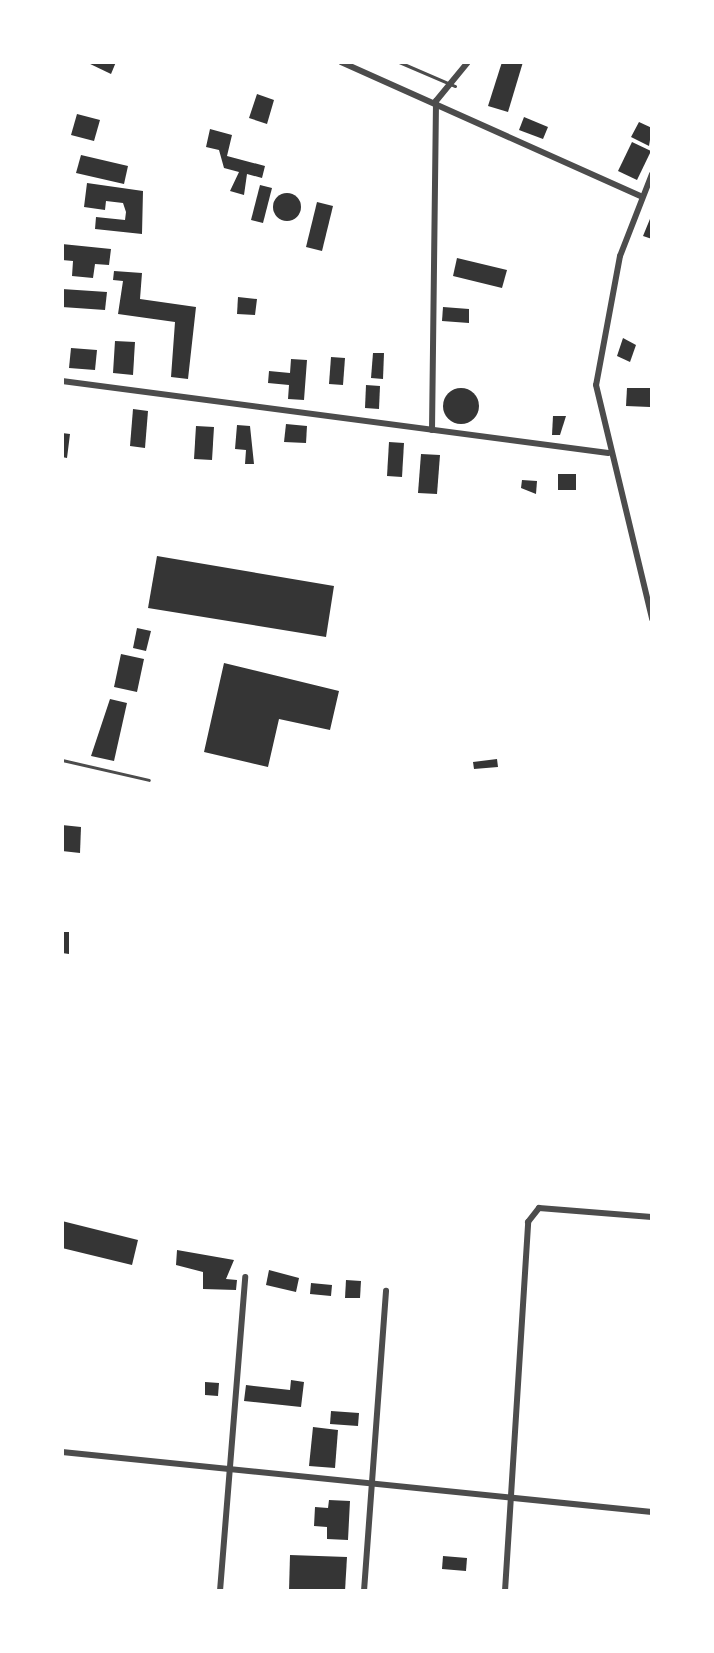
<!DOCTYPE html>
<html>
<head>
<meta charset="utf-8">
<style>
	body { margin:0 }
	#map { position:relative; width:714px; height:1653px; overflow:hidden; background:#fff; font-family:Rubik,sans-serif }
	div>[style] { position:absolute }
	.building>* { inset:0; background:#353535 }
	.round { border-radius:50% }
	.service>* { height:3px; margin:-1.5px; padding:0 1.5px; transform-origin:1.5px; border-radius:1.5px; background:#4c4c4c }
	.minor>* { height:6px; margin:-3px; padding:0 3px; transform-origin:3px; border-radius:3px; background:#4c4c4c }
	span { translate:-50% -50%; white-space:nowrap; text-align:center; line-height:1.15; -webkit-text-stroke:8px #fff; paint-order:stroke }
	.frame { position:absolute; inset:0; border:64px solid #fff; pointer-events:none }
</style>
</head>
<body>
<div id="map">
	<div class="building">
		<div style="clip-path:polygon(86px 62px,116px 62px,111px 74px)"></div>
		<div style="clip-path:polygon(502px 62px,523px 62px,508px 112px,488px 106px)"></div>
		<div style="clip-path:polygon(257px 94px,274px 100px,267px 124px,249px 118px)"></div>
		<div style="clip-path:polygon(77px 114px,100px 120px,94px 141px,71px 135px)"></div>
		<div style="clip-path:polygon(524px 117px,548px 127px,543px 139px,519px 130px)"></div>
		<div style="clip-path:polygon(639px 122px,652px 128px,649px 146px,631px 137px)"></div>
		<div style="clip-path:polygon(210px 129px,232px 135px,227px 156px,265px 166px,262px 178px,247px 174px,244px 195px,230px 191px,239px 172px,224px 168px,219px 150px,206px 147px)"></div>
		<div style="clip-path:polygon(632px 142px,651px 151px,637px 180px,618px 171px)"></div>
		<div style="clip-path:polygon(81px 155px,128px 166px,124px 184px,76px 173px)"></div>
		<div style="clip-path:polygon(87px 183px,143px 191px,142px 234px,95px 229px,96px 217px,125px 220px,126px 212px,123px 203px,106px 201px,105px 210px,84px 207px)"></div>
		<div style="clip-path:polygon(260px 185px,272px 188px,263px 223px,251px 220px)"></div>
		<div class="round" style="left:273px;top:193px;width:28px;height:28px"></div>
		<div style="clip-path:polygon(317px 202px,333px 206px,322px 251px,306px 247px)"></div>
		<div style="clip-path:polygon(652px 214px,652px 239px,643px 236px)"></div>
		<div style="clip-path:polygon(62px 244px,111px 249px,109px 265px,95px 264px,93px 278px,72px 276px,73px 261px,62px 260px)"></div>
		<div style="clip-path:polygon(457px 258px,507px 270px,502px 288px,453px 276px)"></div>
		<div style="clip-path:polygon(114px 271px,142px 273px,140px 299px,196px 307px,188px 379px,171px 377px,175px 322px,118px 314px,123px 281px,113px 280px)"></div>
		<div style="clip-path:polygon(62px 289px,107px 292px,105px 310px,62px 307px)"></div>
		<div style="clip-path:polygon(238px 297px,257px 299px,255px 315px,237px 314px)"></div>
		<div style="clip-path:polygon(443px 307px,469px 309px,469px 323px,442px 321px)"></div>
		<div style="clip-path:polygon(623px 338px,636px 345px,630px 362px,617px 356px)"></div>
		<div style="clip-path:polygon(115px 341px,135px 342px,133px 375px,113px 373px)"></div>
		<div style="clip-path:polygon(71px 348px,97px 350px,95px 370px,69px 368px)"></div>
		<div style="clip-path:polygon(373px 353px,384px 353px,383px 379px,371px 378px)"></div>
		<div style="clip-path:polygon(331px 357px,345px 358px,343px 385px,329px 384px)"></div>
		<div style="clip-path:polygon(291px 359px,307px 360px,304px 400px,288px 399px,289px 385px,268px 383px,269px 371px,290px 373px)"></div>
		<div style="clip-path:polygon(366px 385px,380px 386px,379px 409px,365px 408px)"></div>
		<div class="round" style="left:443px;top:388px;width:36px;height:36px"></div>
		<div style="clip-path:polygon(627px 388px,650px 388px,650px 407px,626px 406px)"></div>
		<div style="clip-path:polygon(133px 409px,148px 411px,145px 448px,130px 446px)"></div>
		<div style="clip-path:polygon(553px 416px,566px 416px,560px 435px,552px 435px)"></div>
		<div style="clip-path:polygon(286px 424px,307px 426px,306px 443px,284px 442px)"></div>
		<div style="clip-path:polygon(237px 425px,250px 426px,254px 464px,245px 464px,246px 450px,235px 449px)"></div>
		<div style="clip-path:polygon(196px 426px,214px 427px,212px 460px,194px 459px)"></div>
		<div style="clip-path:polygon(62px 433px,70px 434px,67px 458px,62px 457px)"></div>
		<div style="clip-path:polygon(389px 442px,404px 443px,402px 477px,387px 476px)"></div>
		<div style="clip-path:polygon(421px 454px,440px 455px,437px 494px,418px 493px)"></div>
		<div style="clip-path:polygon(558px 474px,576px 474px,576px 490px,558px 490px)"></div>
		<div style="clip-path:polygon(522px 480px,537px 481px,536px 494px,521px 488px)"></div>
		<div style="clip-path:polygon(157px 556px,334px 586px,326px 637px,148px 608px)"></div>
		<div style="clip-path:polygon(137px 628px,151px 631px,146px 651px,133px 648px)"></div>
		<div style="clip-path:polygon(121px 654px,144px 659px,137px 692px,114px 687px)"></div>
		<div style="clip-path:polygon(224px 663px,339px 691px,330px 730px,279px 719px,268px 767px,204px 752px)"></div>
		<div style="clip-path:polygon(110px 699px,127px 703px,114px 761px,91px 756px)"></div>
		<div style="clip-path:polygon(497px 759px,498px 767px,474px 769px,473px 762px)"></div>
		<div style="clip-path:polygon(62px 825px,81px 827px,80px 853px,62px 851px)"></div>
		<div style="clip-path:polygon(62px 932px,69px 932px,69px 954px,62px 953px)"></div>
		<div style="clip-path:polygon(62px 1221px,138px 1240px,132px 1265px,62px 1248px)"></div>
		<div style="clip-path:polygon(177px 1250px,234px 1260px,226px 1279px,237px 1280px,236px 1290px,203px 1289px,203px 1272px,176px 1265px)"></div>
		<div style="clip-path:polygon(269px 1270px,299px 1278px,296px 1292px,266px 1285px)"></div>
		<div style="clip-path:polygon(346px 1280px,361px 1281px,360px 1298px,345px 1298px)"></div>
		<div style="clip-path:polygon(311px 1283px,332px 1285px,331px 1296px,310px 1294px)"></div>
		<div style="clip-path:polygon(291px 1380px,304px 1382px,301px 1407px,244px 1401px,246px 1385px,290px 1390px)"></div>
		<div style="clip-path:polygon(205px 1382px,219px 1383px,218px 1396px,205px 1395px)"></div>
		<div style="clip-path:polygon(331px 1411px,359px 1413px,358px 1426px,330px 1424px)"></div>
		<div style="clip-path:polygon(313px 1427px,338px 1430px,335px 1468px,309px 1466px)"></div>
		<div style="clip-path:polygon(329px 1500px,350px 1501px,348px 1540px,327px 1539px,327px 1527px,314px 1526px,315px 1507px,328px 1508px)"></div>
		<div style="clip-path:polygon(290px 1555px,347px 1557px,345px 1591px,289px 1591px)"></div>
		<div style="clip-path:polygon(443px 1556px,467px 1558px,466px 1571px,442px 1569px)"></div>
	</div>
	<div class="service">
		<div style="left:399px;top:62px;width:61px;rotate:23.2deg"></div>
		<div style="left:62px;top:760px;width:89px;rotate:12.9deg"></div>
	</div>
	<div class="minor">
		<div style="left:341px;top:62px;width:328px;rotate:24.1deg"></div>
		<div style="left:652px;top:174px;width:88px;rotate:111.3deg"></div>
		<div style="left:620px;top:256px;width:131px;rotate:100.5deg"></div>
		<div style="left:596px;top:385px;width:241px;rotate:76.5deg"></div>
		<div style="left:62px;top:381px;width:551px;rotate:7.51deg"></div>
		<div style="left:432px;top:430px;width:329px;rotate:-89.3deg"></div>
		<div style="left:436px;top:101px;width:50px;rotate:-50.6deg"></div>
		<div style="left:62px;top:1452px;width:593px;rotate:5.81deg"></div>
		<div style="left:220px;top:1591px;width:315px;rotate:-85.4deg"></div>
		<div style="left:364px;top:1591px;width:301px;rotate:-85.8deg"></div>
		<div style="left:505px;top:1591px;width:370px;rotate:-86.4deg"></div>
		<div style="left:528px;top:1222px;width:18px;rotate:-52deg"></div>
		<div style="left:539px;top:1208px;width:113px;rotate:4.6deg"></div>
	</div>
	<div class="frame"></div>
</div>
</body>
</html>
